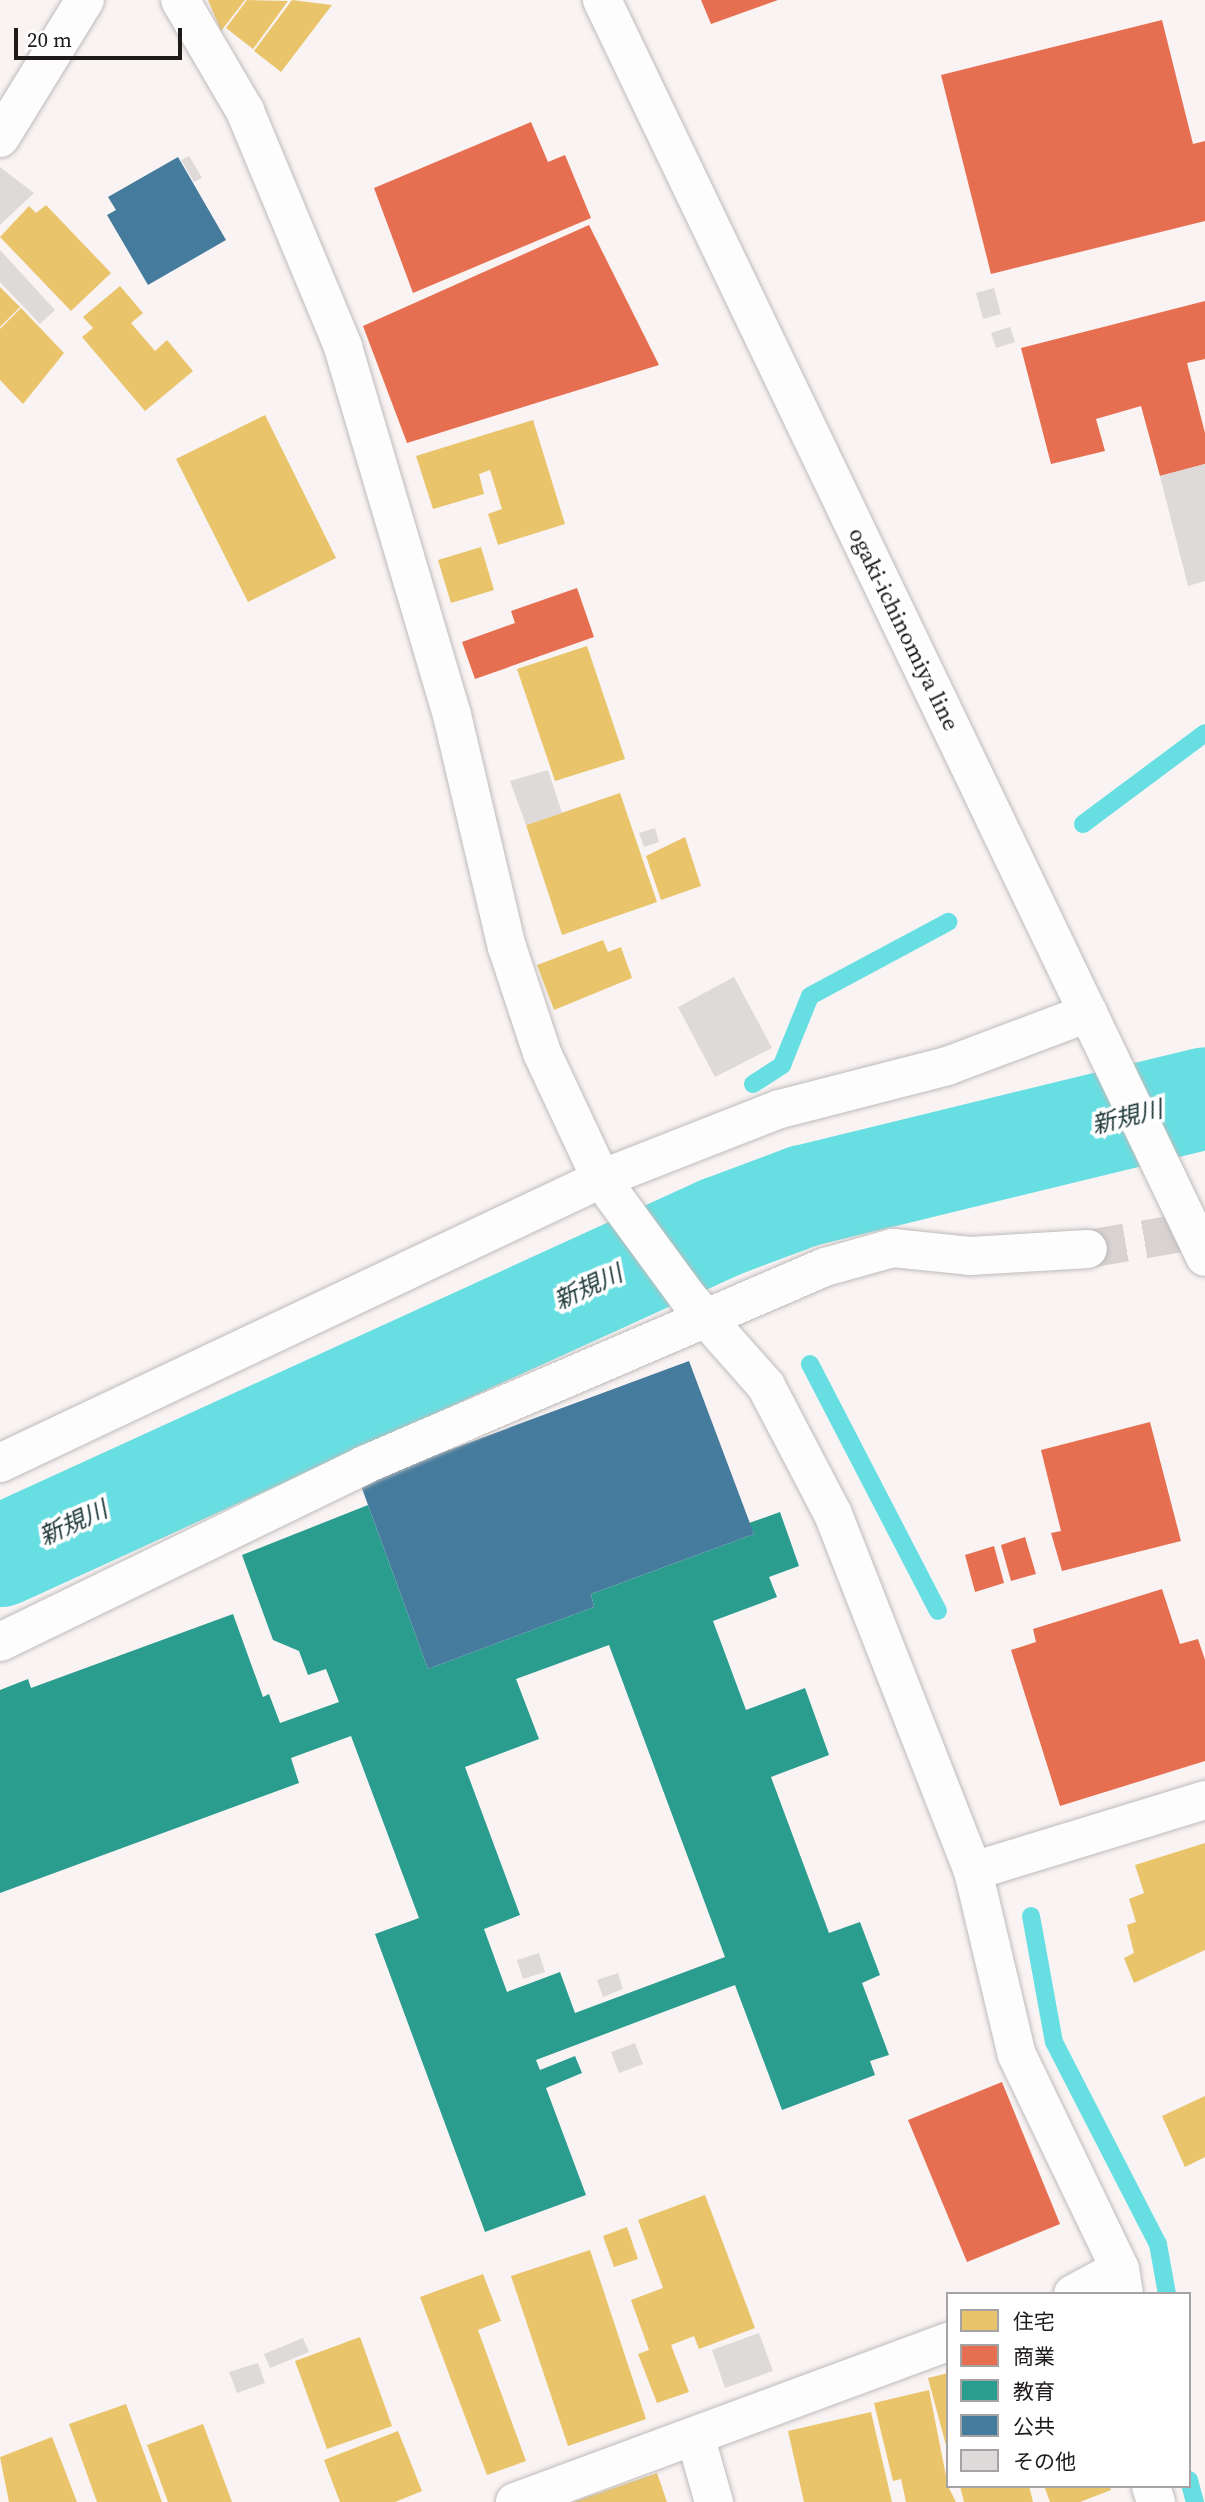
<!DOCTYPE html>
<html>
<head>
<meta charset="utf-8">
<style>
	body { margin:0 }
	#map { position:relative; width:1205px; height:2502px; overflow:hidden; background:#f9f3f3; font-family:"Source Serif 4","Noto Sans JP",serif }
	div>[style] { position:absolute }
	.homes>* { inset:0; background:#e9c46a }
	.shops>* { inset:0; background:#e76f51 }
	.schools>* { inset:0; background:#2a9d8f }
	.public>* { inset:0; background:#457b9d }
	.stream>* { height:18px; margin:-9px; padding:0 9px; transform-origin:9px; border-radius:9px; background:#67dfe2 }
	.river>* { height:102px; margin:-51px; padding:0 51px; transform-origin:51px; border-radius:51px; background:#67dfe2 }
	.building>* { inset:0; background:#dfdada }
	.street-tunnel>* { height:38px; margin-top:-19px; transform-origin:0; background:repeating-linear-gradient(90deg,#d8d2d2 0 38px,transparent 0 57px) }
	.roads { filter:drop-shadow(0 0 2px #bfbbbb) drop-shadow(0 0 2px #bfbbbb) }
	.street>* { height:38px; margin:-19px; padding:0 19px; transform-origin:19px; border-radius:19px; background:#fefdfd }
	.primary>* { height:38px; margin:-19px; padding:0 19px; transform-origin:19px; border-radius:19px; background:#fefdfd }
	span { translate:-50% -50%; white-space:nowrap; text-align:center; line-height:1.15; -webkit-text-stroke:7px #fff; paint-order:stroke }
	.street-label { font-size:23px; color:#1e1a1a }
	.water-label { font-size:24px; color:#1f3939; font-style:italic }
	.legend { position:absolute; left:946px; top:2292px; width:245px; height:196px; box-sizing:border-box; background:#fff; border:2px solid #a5a3a3; margin:0; padding:9px 12px; list-style:none; font-size:21px; color:#1e1a1a }
	.legend li { display:flex; align-items:center; gap:14px; height:35px }
	.legend b { width:35px; border:2px solid #a5a3a3 }
	.scale { position:absolute; left:14px; top:28px; width:168px; height:32px; box-sizing:border-box; border:4px solid #1e1a1a; border-top:0; padding-left:9px; font-size:21px; line-height:24px; white-space:nowrap; color:#1e1a1a; -webkit-text-stroke:5px #fff; paint-order:stroke }
</style>
</head>
<body>
<div id="map">
	<div class="homes">
		<div style="clip-path:polygon(208px 0,245px 0,221px 31px)"></div>
		<div style="clip-path:polygon(247px 0,288px 1px,253px 49px,226px 28px)"></div>
		<div style="clip-path:polygon(292px 0,332px 5px,281px 72px,254px 51px)"></div>
		<div style="clip-path:polygon(46px 205px,111px 273px,71px 311px,0 237px,29px 206px,36px 213px)"></div>
		<div style="clip-path:polygon(120px 286px,143px 313px,131px 323px,155px 351px,167px 340px,193px 371px,145px 411px,82px 337px,93px 328px,83px 317px)"></div>
		<div style="clip-path:polygon(0 287px,20px 307px,0 327px)"></div>
		<div style="clip-path:polygon(21px 308px,64px 353px,23px 404px,0 380px,0 329px)"></div>
		<div style="clip-path:polygon(265px 415px,336px 558px,248px 602px,176px 459px)"></div>
		<div style="clip-path:polygon(533px 420px,565px 524px,498px 545px,488px 514px,502px 509px,490px 470px,479px 474px,484px 494px,433px 509px,416px 456px)"></div>
		<div style="clip-path:polygon(481px 547px,494px 590px,451px 603px,438px 560px)"></div>
		<div style="clip-path:polygon(587px 646px,625px 759px,555px 781px,517px 669px)"></div>
		<div style="clip-path:polygon(620px 793px,657px 902px,562px 935px,526px 825px)"></div>
		<div style="clip-path:polygon(685px 837px,701px 886px,661px 900px,646px 856px)"></div>
		<div style="clip-path:polygon(603px 940px,608px 952px,621px 947px,632px 978px,554px 1010px,537px 965px)"></div>
		<div style="clip-path:polygon(1205px 1843px,1205px 1950px,1134px 1983px,1124px 1958px,1134px 1953px,1127px 1925px,1136px 1922px,1129px 1899px,1144px 1893px,1135px 1865px)"></div>
		<div style="clip-path:polygon(1205px 2096px,1205px 2157px,1185px 2167px,1162px 2116px)"></div>
		<div style="clip-path:polygon(705px 2195px,755px 2328px,699px 2349px,694px 2336px,671px 2345px,689px 2392px,657px 2403px,638px 2354px,649px 2350px,631px 2300px,663px 2288px,638px 2220px)"></div>
		<div style="clip-path:polygon(627px 2227px,638px 2259px,614px 2267px,603px 2236px)"></div>
		<div style="clip-path:polygon(590px 2250px,646px 2419px,568px 2446px,511px 2276px)"></div>
		<div style="clip-path:polygon(483px 2274px,501px 2321px,478px 2330px,526px 2461px,487px 2475px,420px 2297px)"></div>
		<div style="clip-path:polygon(360px 2337px,392px 2426px,327px 2449px,295px 2361px)"></div>
		<div style="clip-path:polygon(948px 2373px,948px 2448px,947px 2449px,928px 2378px)"></div>
		<div style="clip-path:polygon(929px 2390px,948px 2486px,956px 2502px,906px 2502px,901px 2479px,893px 2481px,874px 2403px)"></div>
		<div style="clip-path:polygon(126px 2404px,162px 2502px,97px 2502px,69px 2424px)"></div>
		<div style="clip-path:polygon(871px 2412px,892px 2502px,804px 2502px,788px 2431px)"></div>
		<div style="clip-path:polygon(203px 2424px,232px 2502px,168px 2502px,147px 2445px)"></div>
		<div style="clip-path:polygon(398px 2431px,422px 2491px,395px 2502px,340px 2502px,324px 2460px)"></div>
		<div style="clip-path:polygon(52px 2437px,77px 2502px,9px 2502px,0 2457px)"></div>
		<div style="clip-path:polygon(657px 2473px,667px 2502px,573px 2502px)"></div>
		<div style="clip-path:polygon(960px 2486px,1029px 2486px,1033px 2502px,964px 2502px)"></div>
		<div style="clip-path:polygon(1044px 2486px,1110px 2486px,1111px 2490px,1080px 2502px,1050px 2502px)"></div>
	</div>
	<div class="shops">
		<div style="clip-path:polygon(701px 0,778px 0,711px 24px)"></div>
		<div style="clip-path:polygon(1162px 20px,1193px 144px,1205px 141px,1205px 221px,991px 274px,941px 75px)"></div>
		<div style="clip-path:polygon(531px 122px,548px 162px,565px 155px,591px 218px,413px 293px,374px 188px)"></div>
		<div style="clip-path:polygon(589px 225px,659px 365px,407px 443px,363px 326px)"></div>
		<div style="clip-path:polygon(1205px 301px,1205px 359px,1187px 363px,1205px 433px,1205px 464px,1160px 476px,1141px 406px,1096px 419px,1105px 451px,1051px 464px,1021px 348px)"></div>
		<div style="clip-path:polygon(577px 588px,594px 637px,475px 679px,462px 642px,515px 623px,511px 611px)"></div>
		<div style="clip-path:polygon(1150px 1422px,1181px 1541px,1062px 1571px,1051px 1533px,1061px 1531px,1041px 1450px)"></div>
		<div style="clip-path:polygon(1025px 1537px,1036px 1574px,1011px 1581px,1001px 1545px)"></div>
		<div style="clip-path:polygon(994px 1546px,1004px 1583px,975px 1592px,965px 1555px)"></div>
		<div style="clip-path:polygon(1162px 1589px,1180px 1644px,1198px 1639px,1205px 1660px,1205px 1761px,1060px 1806px,1011px 1650px,1036px 1642px,1033px 1629px)"></div>
		<div style="clip-path:polygon(1002px 2082px,1060px 2224px,967px 2262px,908px 2120px)"></div>
	</div>
	<div class="schools">
		<div style="clip-path:polygon(evenodd,368px 1505px,428px 1669px,594px 1607px,591px 1594px,754px 1534px,749px 1523px,780px 1512px,799px 1566px,769px 1577px,777px 1597px,713px 1621px,746px 1710px,805px 1688px,829px 1755px,771px 1777px,829px 1933px,860px 1922px,880px 1975px,862px 1983px,889px 2055px,870px 2061px,875px 2075px,782px 2110px,735px 1985px,536px 2060px,540px 2070px,575px 2056px,582px 2073px,546px 2088px,586px 2195px,485px 2232px,375px 1934px,419px 1918px,351px 1736px,291px 1758px,299px 1783px,0 1893px,0 1690px,28px 1679px,31px 1688px,233px 1614px,263px 1697px,269px 1694px,280px 1723px,339px 1702px,326px 1669px,308px 1675px,299px 1651px,273px 1640px,242px 1555px,368px 1505px,609px 1645px,725px 1957px,575px 2013px,560px 1972px,507px 1992px,484px 1929px,520px 1915px,465px 1767px,539px 1739px,516px 1679px,609px 1645px)"></div>
	</div>
	<div class="public">
		<div style="clip-path:polygon(178px 157px,226px 240px,148px 285px,107px 215px,116px 210px,108px 197px)"></div>
		<div style="clip-path:polygon(689px 1361px,754px 1534px,591px 1594px,594px 1607px,428px 1669px,360px 1483px)"></div>
	</div>
	<div class="stream">
		<div style="left:1083px;top:824px;width:152px;rotate:-36.7deg"></div>
		<div style="left:753px;top:1084px;width:35px;rotate:-33deg"></div>
		<div style="left:782px;top:1065px;width:74px;rotate:-67.9deg"></div>
		<div style="left:810px;top:996px;width:157px;rotate:-28.2deg"></div>
		<div style="left:810px;top:1364px;width:278px;rotate:62.6deg"></div>
		<div style="left:1031px;top:1916px;width:128px;rotate:79.7deg"></div>
		<div style="left:1054px;top:2042px;width:227px;rotate:62.8deg"></div>
		<div style="left:1158px;top:2244px;width:51px;rotate:79.8deg"></div>
		<div style="left:1189px;top:2480px;width:23px;rotate:75deg"></div>
	</div>
	<div class="river">
		<div style="left:0;top:1556px;width:793px;rotate:-24.53deg"></div>
		<div style="left:721px;top:1227px;width:89px;rotate:-20.5deg"></div>
		<div style="left:804px;top:1196px;width:413px;rotate:-13.7deg"></div>
	</div>
	<div class="building">
		<div style="clip-path:polygon(189px 156px,202px 178px,194px 182px,181px 160px)"></div>
		<div style="clip-path:polygon(0 167px,34px 193px,0 225px)"></div>
		<div style="clip-path:polygon(0 250px,55px 310px,40px 324px,0 282px)"></div>
		<div style="clip-path:polygon(994px 288px,1001px 314px,983px 319px,976px 293px)"></div>
		<div style="clip-path:polygon(1010px 327px,1015px 342px,996px 348px,991px 333px)"></div>
		<div style="clip-path:polygon(1205px 464px,1205px 581px,1188px 586px,1160px 476px)"></div>
		<div style="clip-path:polygon(548px 770px,562px 813px,526px 825px,510px 781px)"></div>
		<div style="clip-path:polygon(655px 828px,659px 842px,644px 847px,639px 833px)"></div>
		<div style="clip-path:polygon(734px 977px,772px 1048px,715px 1077px,678px 1007px)"></div>
		<div style="clip-path:polygon(539px 1953px,545px 1972px,523px 1979px,517px 1960px)"></div>
		<div style="clip-path:polygon(618px 1973px,623px 1989px,603px 1997px,597px 1980px)"></div>
		<div style="clip-path:polygon(635px 2043px,643px 2064px,619px 2073px,611px 2052px)"></div>
		<div style="clip-path:polygon(759px 2333px,773px 2371px,725px 2388px,712px 2350px)"></div>
		<div style="clip-path:polygon(303px 2338px,309px 2352px,270px 2368px,264px 2354px)"></div>
		<div style="clip-path:polygon(258px 2363px,265px 2383px,237px 2393px,229px 2372px)"></div>
	</div>
	<div class="street-tunnel">
		<div style="left:1088px;top:1249px;width:119px;rotate:-9.7deg"></div>
	</div>
	<div class="roads">
		<div class="street">
			<div style="left:180px;top:0;width:129px;rotate:59.6deg"></div>
			<div style="left:245px;top:111px;width:256px;rotate:67.4deg"></div>
			<div style="left:343px;top:347px;width:384px;rotate:73.5deg"></div>
			<div style="left:452px;top:715px;width:238px;rotate:76.7deg"></div>
			<div style="left:507px;top:947px;width:112px;rotate:71.7deg"></div>
			<div style="left:542px;top:1053px;width:139px;rotate:64.9deg"></div>
			<div style="left:601px;top:1179px;width:150px;rotate:53.7deg"></div>
			<div style="left:690px;top:1300px;width:115px;rotate:48.5deg"></div>
			<div style="left:766px;top:1386px;width:144px;rotate:62.4deg"></div>
			<div style="left:833px;top:1514px;width:383px;rotate:68.6deg"></div>
			<div style="left:973px;top:1871px;width:189px;rotate:76.6deg"></div>
			<div style="left:1017px;top:2055px;width:237px;rotate:64.3deg"></div>
			<div style="left:1120px;top:2269px;width:25px;rotate:81deg"></div>
			<div style="left:0;top:138px;width:162px;rotate:-58.4deg"></div>
			<div style="left:0;top:1463px;width:665px;rotate:-25.29deg"></div>
			<div style="left:601px;top:1179px;width:192px;rotate:-21.4deg"></div>
			<div style="left:780px;top:1109px;width:172px;rotate:-14.4deg"></div>
			<div style="left:947px;top:1066px;width:151px;rotate:-20.6deg"></div>
			<div style="left:0;top:1642px;width:405px;rotate:-25.9deg"></div>
			<div style="left:364px;top:1465px;width:502px;rotate:-23.24deg"></div>
			<div style="left:825px;top:1267px;width:71px;rotate:-15.6deg"></div>
			<div style="left:893px;top:1248px;width:77px;rotate:5.9deg"></div>
			<div style="left:970px;top:1256px;width:118px;rotate:-3.4deg"></div>
			<div style="left:973px;top:1871px;width:243px;rotate:-17deg"></div>
			<div style="left:1073px;top:2294px;width:53px;rotate:-28deg"></div>
			<div style="left:696px;top:2439px;width:66px;rotate:74.1deg"></div>
			<div style="left:1151px;top:2486px;width:17px;rotate:73deg"></div>
			<div style="left:515px;top:2502px;width:462px;rotate:-20.3deg"></div>
		</div>
		<div class="primary">
			<div style="left:602px;top:0;width:1394px;rotate:64.37deg"></div>
		</div>
	</div>
	<div class="street-label">
		<span style="left:904px;top:629px;rotate:64deg">ogaki-ichinomiya line</span>
	</div>
	<div class="water-label">
		<span style="left:1127px;top:1117px;rotate:-14deg">新規川</span>
		<span style="left:588px;top:1287px;rotate:-25deg">新規川</span>
		<span style="left:73px;top:1523px;rotate:-25deg">新規川</span>
	</div>
	<ul class="legend">
	<li><b style="height:19px;background:#e9c46a"></b>住宅</li>
	<li><b style="height:19px;background:#e76f51"></b>商業</li>
	<li><b style="height:19px;background:#2a9d8f"></b>教育</li>
	<li><b style="height:19px;background:#457b9d"></b>公共</li>
	<li><b style="height:19px;background:#dfdada"></b>その他</li>
	</ul>
	<div class="scale">20 m</div>
</div>
</body>
</html>
